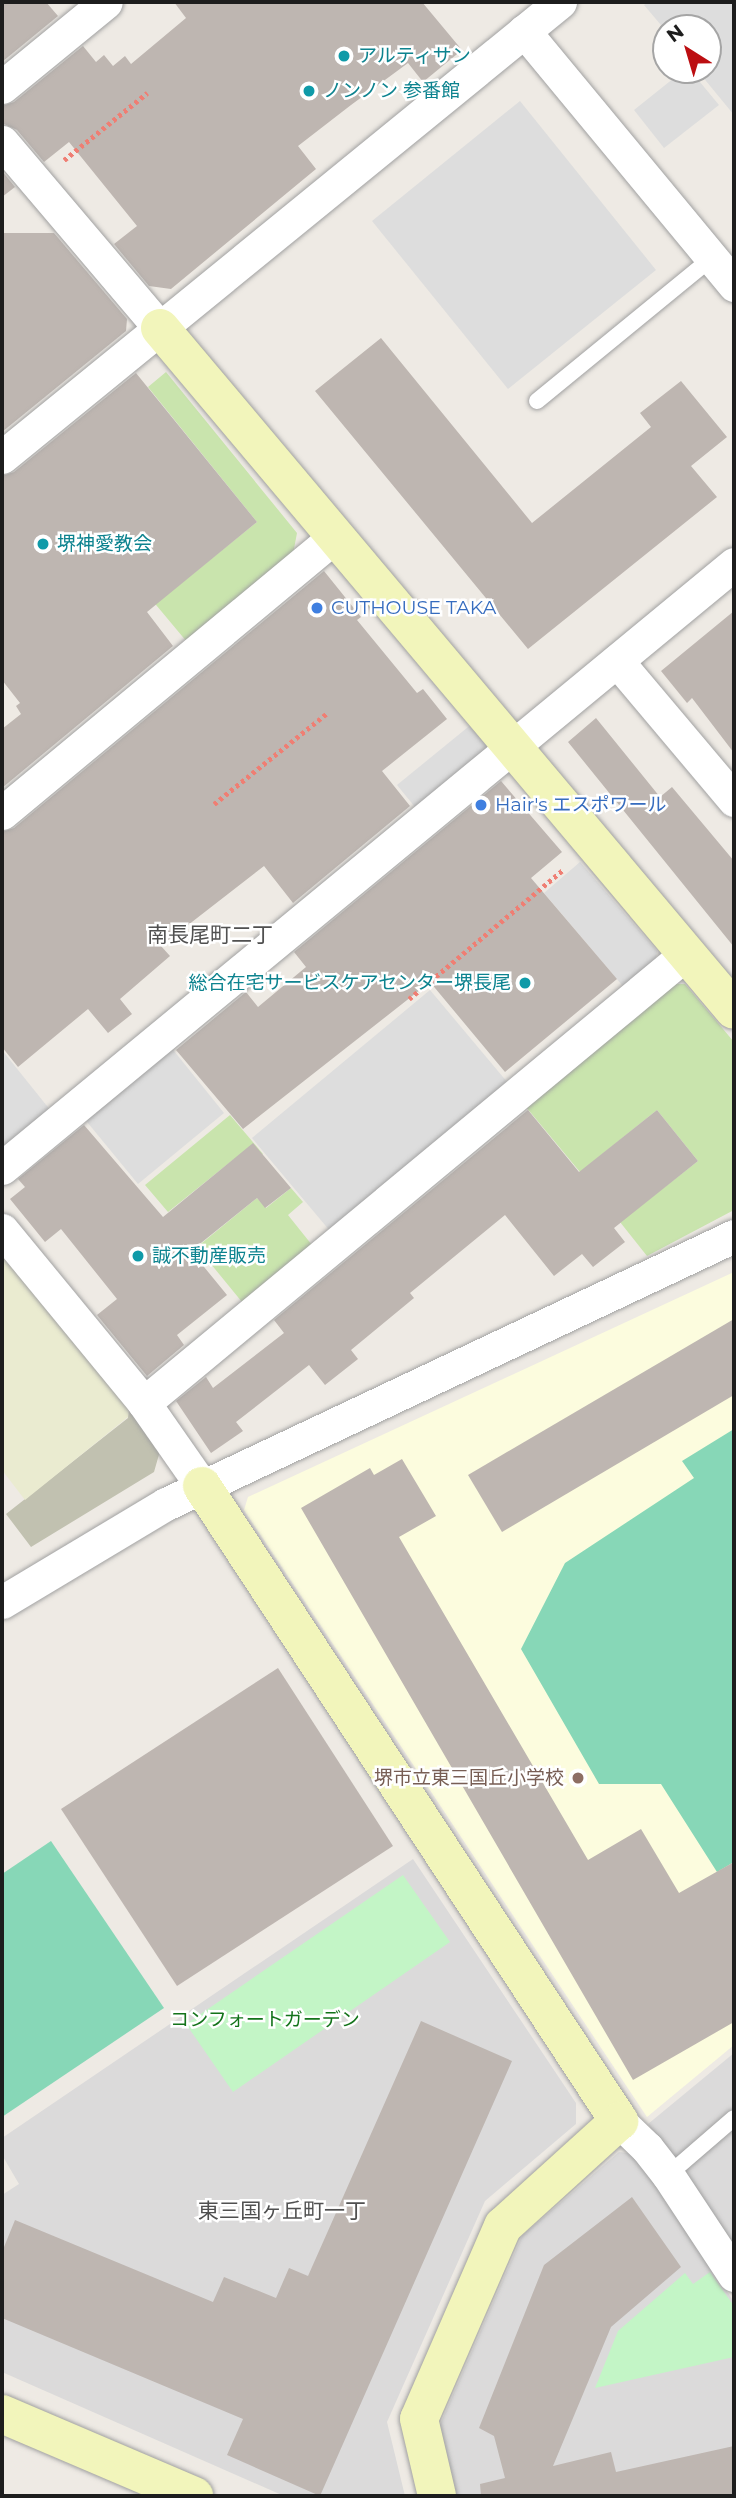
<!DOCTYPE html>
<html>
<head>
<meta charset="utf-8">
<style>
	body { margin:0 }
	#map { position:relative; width:736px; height:2498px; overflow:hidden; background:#eeeae4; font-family:Montserrat,"Noto Sans JP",sans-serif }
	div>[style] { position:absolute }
	.residential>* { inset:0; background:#dbdada }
	.education>* { inset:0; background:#fcfcde }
	.construction>* { inset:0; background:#c1c1b0 }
	.farmland>* { inset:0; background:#eaebd0 }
	.grass>* { inset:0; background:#c9e4ad }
	.park>* { inset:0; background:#c3f5c6 }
	.pitch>* { inset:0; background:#87d7b7 }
	.parking>* { inset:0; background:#ddd }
	.building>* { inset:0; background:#beb6b1 }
	.path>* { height:4.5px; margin-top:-2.25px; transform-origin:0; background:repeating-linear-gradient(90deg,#ef7e73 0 3.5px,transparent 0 7px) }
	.roads { filter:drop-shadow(0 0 2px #a1a1a1) drop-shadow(0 0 2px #a1a1a1) }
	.lane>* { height:16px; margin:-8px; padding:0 8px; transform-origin:8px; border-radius:8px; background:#fff }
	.street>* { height:33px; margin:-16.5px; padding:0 16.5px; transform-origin:16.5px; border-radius:16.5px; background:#fff }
	.secondary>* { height:38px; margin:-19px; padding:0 19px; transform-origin:19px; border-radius:19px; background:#f2f5bb }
	.dots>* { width:19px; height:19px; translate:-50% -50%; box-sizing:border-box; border:4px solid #fff; border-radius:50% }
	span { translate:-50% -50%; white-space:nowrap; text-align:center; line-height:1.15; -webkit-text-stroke:5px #fff; paint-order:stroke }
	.culture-label { font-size:19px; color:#0d838f }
	.left { translate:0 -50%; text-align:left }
	.right { translate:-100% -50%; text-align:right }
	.shop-label { font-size:19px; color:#366cbe }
	.education-label { font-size:19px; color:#785e54 }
	.park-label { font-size:19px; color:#13731a }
	.neighbourhood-label { font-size:21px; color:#505050 }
	.frame { position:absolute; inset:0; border:4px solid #1d1d1d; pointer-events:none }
	.north { position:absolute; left:652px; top:14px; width:70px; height:70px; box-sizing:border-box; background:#fff; border:2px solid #a5a5a5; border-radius:50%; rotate:323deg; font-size:19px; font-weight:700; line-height:28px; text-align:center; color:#1d1d1d }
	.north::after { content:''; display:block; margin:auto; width:24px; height:32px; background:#bc0e11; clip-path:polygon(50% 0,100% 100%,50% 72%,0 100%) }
</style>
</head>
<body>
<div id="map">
	<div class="residential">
		<div style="clip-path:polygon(413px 1859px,576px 2103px,576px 2124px,485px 2201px,387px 2422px,405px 2496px,284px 2496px,2px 2372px,2px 2195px,19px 2184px,2px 2155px,2px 2138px)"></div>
		<div style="clip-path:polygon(734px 2053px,734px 2251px,648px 2124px)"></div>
		<div style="clip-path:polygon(619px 2152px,636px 2154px,734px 2302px,734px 2496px,453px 2496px,439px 2427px,522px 2236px)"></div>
	</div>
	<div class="education">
		<div style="clip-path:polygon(734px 1272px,734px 2045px,647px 2117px,244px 1510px,248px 1497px)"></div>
	</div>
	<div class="construction">
		<div style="clip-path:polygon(129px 1405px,160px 1451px,154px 1472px,31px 1547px,6px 1514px,128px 1418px)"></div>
	</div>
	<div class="farmland">
		<div style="clip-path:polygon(2px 1248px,129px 1405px,128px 1417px,25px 1500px,2px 1470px)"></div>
	</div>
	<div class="grass">
		<div style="clip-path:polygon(166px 372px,297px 533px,293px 554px,187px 642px,106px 545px,174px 589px,257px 522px,148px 387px)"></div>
		<div style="clip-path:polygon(670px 984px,685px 984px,734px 1042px,734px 1210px,647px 1256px,620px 1222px,698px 1161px,657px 1110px,580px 1172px,526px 1107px)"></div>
		<div style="clip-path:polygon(230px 1115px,263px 1154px,244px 1170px,234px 1159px,168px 1212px,145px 1185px)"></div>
		<div style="clip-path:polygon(291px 1188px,303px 1202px,288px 1215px,312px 1245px,242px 1302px,197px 1247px,257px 1198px,266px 1208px)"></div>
	</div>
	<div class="park">
		<div style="clip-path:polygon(403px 1875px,450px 1942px,233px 2092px,186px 2024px)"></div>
		<div style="clip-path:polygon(710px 2272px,734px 2306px,734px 2357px,595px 2388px,618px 2331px,685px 2273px,693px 2284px)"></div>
	</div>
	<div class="pitch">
		<div style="clip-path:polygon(734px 1429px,734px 1862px,717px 1872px,661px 1784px,599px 1784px,521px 1649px,565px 1563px,694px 1478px,682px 1461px)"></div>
		<div style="clip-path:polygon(51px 1841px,164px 2008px,2px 2117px,2px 1874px)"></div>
	</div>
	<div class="parking">
		<div style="clip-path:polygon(648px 2px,734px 2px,734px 115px,697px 70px,708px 70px,708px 28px,666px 28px,666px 31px,644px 5px)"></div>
		<div style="clip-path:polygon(684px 70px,690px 70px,719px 105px,664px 148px,634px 110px)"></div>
		<div style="clip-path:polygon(520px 101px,656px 270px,508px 389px,372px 221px)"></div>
		<div style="clip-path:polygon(473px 723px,489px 742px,488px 755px,419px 812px,397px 785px)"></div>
		<div style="clip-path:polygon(580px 862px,657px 951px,655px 966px,627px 991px,544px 893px)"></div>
		<div style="clip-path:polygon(430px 990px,508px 1083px,330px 1231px,252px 1138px)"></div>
		<div style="clip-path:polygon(170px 1046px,224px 1113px,138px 1184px,83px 1117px)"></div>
		<div style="clip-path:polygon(2px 1050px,51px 1111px,2px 1151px)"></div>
	</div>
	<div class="building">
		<div style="clip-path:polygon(2px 2px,46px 2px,58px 16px,2px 62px)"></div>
		<div style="clip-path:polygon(174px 2px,422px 2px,462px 50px,423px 82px,408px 63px,351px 105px,298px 146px,316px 169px,171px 289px,149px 286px,114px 244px,137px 226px,69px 142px,44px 162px,17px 130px,2px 123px,2px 106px,14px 102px,83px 46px,96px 62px,104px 55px,113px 66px,125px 56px,131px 64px,186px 18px)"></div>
		<div style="clip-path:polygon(2px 171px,15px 187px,2px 197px)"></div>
		<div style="clip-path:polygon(2px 233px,54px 233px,127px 319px,126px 331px,2px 432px)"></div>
		<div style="clip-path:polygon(381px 338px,532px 523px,651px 427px,640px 413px,681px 381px,727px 437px,691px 466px,717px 497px,528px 649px,315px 391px)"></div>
		<div style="clip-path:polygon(136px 373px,257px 522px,147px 612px,173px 646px,2px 788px,2px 729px,21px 714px,16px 706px,20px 703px,2px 680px,2px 476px,14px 472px)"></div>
		<div style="clip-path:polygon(324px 571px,361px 617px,357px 620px,417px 693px,423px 689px,447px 719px,382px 771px,410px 806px,293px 903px,264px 866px,161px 946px,170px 956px,120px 999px,132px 1014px,108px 1033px,88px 1009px,18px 1067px,2px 1047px,2px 832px,14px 828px)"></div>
		<div style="clip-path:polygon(734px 611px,734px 753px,692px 698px,687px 703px,661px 671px)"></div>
		<div style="clip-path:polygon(596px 718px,660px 797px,672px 787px,734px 861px,734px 947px,568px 742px)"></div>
		<div style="clip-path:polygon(501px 781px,562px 852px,531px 878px,617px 979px,505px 1072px,430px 982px,243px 1129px,176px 1050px,246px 992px,258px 1007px,306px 967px,294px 952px)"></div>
		<div style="clip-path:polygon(528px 1110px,579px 1172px,657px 1110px,698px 1161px,614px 1228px,625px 1242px,593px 1267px,582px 1254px,554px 1276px,505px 1215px,410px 1293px,414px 1298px,351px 1350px,358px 1359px,325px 1385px,309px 1365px,236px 1422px,243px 1431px,211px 1453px,176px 1401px,206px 1377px,213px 1388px,284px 1333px,274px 1320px)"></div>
		<div style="clip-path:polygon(84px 1125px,163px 1217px,253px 1143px,291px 1188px,265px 1208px,257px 1198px,191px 1251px,227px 1295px,177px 1335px,184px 1345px,147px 1376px,97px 1315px,117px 1299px,61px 1229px,45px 1242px,10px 1199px,25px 1187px,18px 1179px)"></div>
		<div style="clip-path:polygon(734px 1319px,734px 1395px,502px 1532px,468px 1475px)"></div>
		<div style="clip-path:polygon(402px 1459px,436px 1516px,399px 1537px,588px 1860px,641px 1829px,679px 1893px,734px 1862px,734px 2022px,633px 2080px,301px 1508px,370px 1468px,374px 1475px)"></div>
		<div style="clip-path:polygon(278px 1668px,393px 1846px,177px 1986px,61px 1809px)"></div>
		<div style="clip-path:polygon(421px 2021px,512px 2061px,320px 2496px,227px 2455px,243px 2419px,2px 2318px,2px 2252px,15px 2220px,213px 2302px,224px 2277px,276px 2298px,289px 2268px,308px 2276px)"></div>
		<div style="clip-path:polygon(632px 2197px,681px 2267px,611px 2327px,553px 2466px,611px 2452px,616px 2472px,734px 2446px,734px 2496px,481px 2496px,480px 2484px,505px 2478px,494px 2436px,479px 2428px,544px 2265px)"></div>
	</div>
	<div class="path">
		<div style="left:64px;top:160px;width:107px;rotate:-38.9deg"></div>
		<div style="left:214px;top:804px;width:145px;rotate:-38.8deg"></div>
		<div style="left:409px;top:999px;width:202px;rotate:-40deg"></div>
	</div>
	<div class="roads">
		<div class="lane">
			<div style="left:537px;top:401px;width:226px;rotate:-39.3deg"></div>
			<div style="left:668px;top:2175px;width:87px;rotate:-40.8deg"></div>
		</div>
		<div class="street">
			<div style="left:524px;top:31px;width:330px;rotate:50.4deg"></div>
			<div style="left:2px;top:87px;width:134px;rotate:-39.3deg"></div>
			<div style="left:2px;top:142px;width:244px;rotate:49.7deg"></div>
			<div style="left:2px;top:457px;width:720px;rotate:-39.19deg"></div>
			<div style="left:617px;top:661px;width:182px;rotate:49.9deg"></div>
			<div style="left:2px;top:813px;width:433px;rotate:-39.7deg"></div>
			<div style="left:2px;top:1168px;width:949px;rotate:-39.53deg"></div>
			<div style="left:2px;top:1230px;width:224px;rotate:50.6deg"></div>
			<div style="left:144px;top:1403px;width:101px;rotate:55.1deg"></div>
			<div style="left:144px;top:1403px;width:705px;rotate:-39.65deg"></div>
			<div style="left:2px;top:1602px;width:191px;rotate:-30.9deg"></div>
			<div style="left:166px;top:1504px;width:628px;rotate:-25.26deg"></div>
			<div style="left:619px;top:2121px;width:39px;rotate:44deg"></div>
			<div style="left:647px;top:2148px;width:34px;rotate:52deg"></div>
			<div style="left:668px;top:2175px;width:120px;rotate:56.6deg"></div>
		</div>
		<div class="secondary">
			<div style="left:160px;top:328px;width:891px;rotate:49.91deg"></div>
			<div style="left:202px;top:1486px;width:760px;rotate:56.71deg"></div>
			<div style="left:619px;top:2121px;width:156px;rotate:137.8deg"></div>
			<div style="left:503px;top:2226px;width:210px;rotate:113.5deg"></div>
			<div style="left:419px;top:2419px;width:79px;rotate:76.8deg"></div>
			<div style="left:2px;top:2414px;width:209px;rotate:23.1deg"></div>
		</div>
	</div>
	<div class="dots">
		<div style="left:344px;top:56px;background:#0f9aa8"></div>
		<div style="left:309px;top:91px;background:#0f9aa8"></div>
		<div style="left:43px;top:544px;background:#0f9aa8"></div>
		<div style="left:317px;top:608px;background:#3f7fe0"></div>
		<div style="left:481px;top:805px;background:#3f7fe0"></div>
		<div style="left:525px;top:983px;background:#0f9aa8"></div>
		<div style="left:138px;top:1256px;background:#0f9aa8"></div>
		<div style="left:578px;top:1778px;background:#8d6e63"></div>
	</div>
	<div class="culture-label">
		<span class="left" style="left:358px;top:56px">アルティサン</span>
		<span class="left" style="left:323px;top:91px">ノンノン 参番館</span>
		<span class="left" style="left:57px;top:544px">堺神愛教会</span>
		<span class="right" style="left:511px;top:983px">総合在宅サービスケアセンター堺長尾</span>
		<span class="left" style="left:152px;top:1256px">誠不動産販売</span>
	</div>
	<div class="shop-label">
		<span class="left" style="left:331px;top:608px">CUTHOUSE TAKA</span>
		<span class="left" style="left:495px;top:805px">Hair's エスポワール</span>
	</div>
	<div class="education-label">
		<span class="right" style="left:564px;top:1778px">堺市立東三国丘小学校</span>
	</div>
	<div class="park-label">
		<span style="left:265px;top:2020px">コンフォートガーデン</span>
	</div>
	<div class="neighbourhood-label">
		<span style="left:210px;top:935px">南長尾町二丁</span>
		<span style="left:282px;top:2211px">東三国ヶ丘町一丁</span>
	</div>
	<div class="frame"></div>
	<div class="north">N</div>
</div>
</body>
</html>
